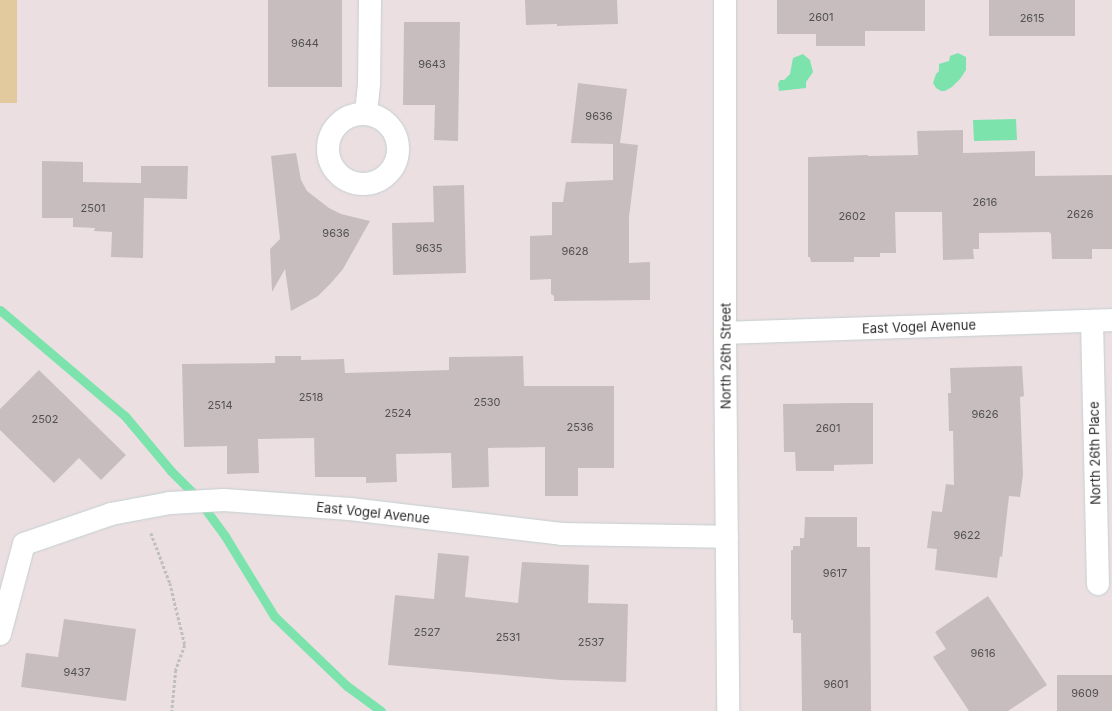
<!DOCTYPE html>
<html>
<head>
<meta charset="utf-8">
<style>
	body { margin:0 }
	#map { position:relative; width:1112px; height:711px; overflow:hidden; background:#ecdfe2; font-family:Inter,sans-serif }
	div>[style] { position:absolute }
	.pitch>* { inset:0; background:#e3c99e }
	.water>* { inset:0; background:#7de3ad }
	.stream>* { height:9px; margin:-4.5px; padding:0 4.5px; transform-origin:4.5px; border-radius:4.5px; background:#7de3ad }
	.building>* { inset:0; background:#c7bdbf }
	.path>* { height:2.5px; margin-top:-1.25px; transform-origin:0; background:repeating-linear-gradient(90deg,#bfbfbf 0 3px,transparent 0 5px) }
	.roads { filter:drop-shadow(0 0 1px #c3d0d0) drop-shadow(0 0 1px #c3d0d0) }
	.street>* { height:22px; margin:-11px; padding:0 11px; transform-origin:11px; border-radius:11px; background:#fff }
	.street>.ring { margin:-11px; padding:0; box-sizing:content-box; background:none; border:22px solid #fff; border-radius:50% }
	.secondary>* { height:22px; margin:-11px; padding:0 11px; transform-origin:11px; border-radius:11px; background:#fff }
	span { translate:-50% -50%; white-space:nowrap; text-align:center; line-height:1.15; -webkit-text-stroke:3px #fff; paint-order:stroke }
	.number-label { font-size:11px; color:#525050 }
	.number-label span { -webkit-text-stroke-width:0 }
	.street-label { font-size:13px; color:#2b2b2b }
</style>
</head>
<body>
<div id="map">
	<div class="pitch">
		<div style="clip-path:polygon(0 0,17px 0,17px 103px,0 103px)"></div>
	</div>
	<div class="water">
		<div style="clip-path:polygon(958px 53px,966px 57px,966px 70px,960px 79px,952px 87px,945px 91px,941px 91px,936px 88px,933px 83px,936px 74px,939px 71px,939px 64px,949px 61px,950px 56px)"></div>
		<div style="clip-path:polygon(803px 54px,810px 60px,813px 72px,806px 82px,806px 88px,779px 91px,778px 84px,780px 80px,784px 80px,790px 74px,793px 58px)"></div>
		<div style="clip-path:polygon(1016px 119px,1017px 140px,974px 141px,973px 120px)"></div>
	</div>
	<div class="stream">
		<div style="left:0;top:310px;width:164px;rotate:40.3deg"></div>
		<div style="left:125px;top:416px;width:72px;rotate:50.1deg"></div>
		<div style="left:171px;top:471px;width:34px;rotate:45deg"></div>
		<div style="left:195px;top:495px;width:51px;rotate:53.8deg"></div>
		<div style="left:225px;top:536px;width:94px;rotate:58.5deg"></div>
		<div style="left:274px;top:616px;width:101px;rotate:43.8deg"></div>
		<div style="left:347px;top:686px;width:42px;rotate:36.3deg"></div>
	</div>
	<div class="building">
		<div style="clip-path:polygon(268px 0,342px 0,342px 87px,268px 87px)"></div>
		<div style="clip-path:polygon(525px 0,617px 0,618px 24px,557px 26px,557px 24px,526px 25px)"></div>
		<div style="clip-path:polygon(777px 0,925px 0,925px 31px,865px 31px,865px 46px,816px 46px,816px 34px,777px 34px)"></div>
		<div style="clip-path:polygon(989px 0,1075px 0,1075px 36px,989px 36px)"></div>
		<div style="clip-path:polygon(404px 22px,460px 22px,458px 141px,434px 140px,435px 105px,403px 105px)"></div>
		<div style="clip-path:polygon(578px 83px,627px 89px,620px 143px,638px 145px,629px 217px,629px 263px,650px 262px,650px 300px,554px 301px,554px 296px,551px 294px,551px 279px,530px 280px,530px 236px,552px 235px,552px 202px,563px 202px,566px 182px,613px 180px,613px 144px,571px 143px)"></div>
		<div style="clip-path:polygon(963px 130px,963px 153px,1035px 151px,1035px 176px,1112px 175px,1112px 249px,1092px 249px,1092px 259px,1052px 259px,1051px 234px,1049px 232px,979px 233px,979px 249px,973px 249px,974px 259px,943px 260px,942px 212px,895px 212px,896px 253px,880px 253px,880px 257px,854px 257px,854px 262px,811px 262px,810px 257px,808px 257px,808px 157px,868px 155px,868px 156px,918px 155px,917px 131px)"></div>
		<div style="clip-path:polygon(296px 153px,301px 180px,307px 191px,329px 208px,341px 214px,370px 221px,343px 269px,332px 282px,318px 296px,291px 311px,285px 269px,272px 292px,270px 249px,280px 239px,271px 156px)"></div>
		<div style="clip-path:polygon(42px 161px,83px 162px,83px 182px,141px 183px,141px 166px,188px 166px,187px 199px,144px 198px,143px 258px,111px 257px,112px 232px,94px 231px,95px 228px,73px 227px,73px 218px,42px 218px)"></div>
		<div style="clip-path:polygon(464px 185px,466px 273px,393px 275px,392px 223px,434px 222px,433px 186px)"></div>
		<div style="clip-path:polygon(275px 356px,301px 356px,301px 360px,344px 359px,345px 373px,449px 370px,449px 357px,523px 356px,524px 386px,614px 386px,614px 468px,578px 468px,578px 496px,545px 496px,545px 447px,488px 448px,489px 487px,452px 488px,451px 453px,396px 454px,397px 482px,366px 483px,366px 477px,315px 477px,314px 438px,258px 439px,259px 473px,227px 474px,227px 446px,184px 447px,182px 364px,275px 363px)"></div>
		<div style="clip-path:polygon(1022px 366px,1024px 396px,1020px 397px,1023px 475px,1020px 497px,1009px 496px,1002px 557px,1000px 556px,997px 578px,935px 570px,937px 549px,927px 548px,932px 511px,942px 512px,946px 484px,954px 485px,953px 431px,949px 431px,948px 393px,951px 393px,950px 368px)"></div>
		<div style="clip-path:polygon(39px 370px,126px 455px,101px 480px,79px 458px,54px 483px,0 430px,0 409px)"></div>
		<div style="clip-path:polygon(850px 403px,873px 403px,873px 464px,834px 465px,834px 471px,796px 471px,795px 452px,784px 452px,783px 404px)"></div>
		<div style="clip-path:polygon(805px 517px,857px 517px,857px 547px,870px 547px,871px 711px,802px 711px,801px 633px,793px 633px,793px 620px,791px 620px,791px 550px,793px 550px,793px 546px,800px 546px,800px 538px,804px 538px)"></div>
		<div style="clip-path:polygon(438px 553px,469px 556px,465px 597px,518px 603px,522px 562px,589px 565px,588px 603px,628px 604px,626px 682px,561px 680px,388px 665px,395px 595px,434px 599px)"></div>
		<div style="clip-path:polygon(988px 596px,1047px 685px,1008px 711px,969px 711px,933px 657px,946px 649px,935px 632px)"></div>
		<div style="clip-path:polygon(64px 619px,136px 629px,126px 701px,21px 687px,26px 653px,58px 657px)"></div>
		<div style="clip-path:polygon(1057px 675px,1112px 675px,1112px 711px,1057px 711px)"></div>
	</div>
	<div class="path">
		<div style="left:151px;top:533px;width:53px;rotate:69.2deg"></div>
		<div style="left:170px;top:583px;width:64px;rotate:76.4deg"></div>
		<div style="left:185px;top:645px;width:27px;rotate:110deg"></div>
		<div style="left:176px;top:670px;width:41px;rotate:95.6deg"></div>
	</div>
	<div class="roads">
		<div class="street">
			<div style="left:366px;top:113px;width:30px;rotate:-84deg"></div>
			<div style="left:369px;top:83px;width:83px;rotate:-89.3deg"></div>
			<div class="ring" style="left:328px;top:114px;width:48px;height:48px"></div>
			<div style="left:1092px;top:321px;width:263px;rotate:88.7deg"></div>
			<div style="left:725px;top:333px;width:387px;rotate:-1.9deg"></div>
			<div style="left:0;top:634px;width:93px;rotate:-75.1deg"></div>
			<div style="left:24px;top:544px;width:92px;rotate:-19deg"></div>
			<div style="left:111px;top:514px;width:60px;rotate:-10.6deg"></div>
			<div style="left:170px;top:503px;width:54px;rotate:-3.2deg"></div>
			<div style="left:224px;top:500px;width:126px;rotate:4.1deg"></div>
			<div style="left:350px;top:509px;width:213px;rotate:6.7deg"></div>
			<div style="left:562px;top:534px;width:165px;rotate:1deg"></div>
		</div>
		<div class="secondary">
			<div style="left:725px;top:0;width:333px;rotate:90deg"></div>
			<div style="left:725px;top:333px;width:378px;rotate:89.5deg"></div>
		</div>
	</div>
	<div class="number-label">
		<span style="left:821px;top:17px">2601</span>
		<span style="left:1032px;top:18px">2615</span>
		<span style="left:305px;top:43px">9644</span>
		<span style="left:432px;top:64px">9643</span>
		<span style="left:599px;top:116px">9636</span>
		<span style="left:985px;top:202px">2616</span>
		<span style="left:93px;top:208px">2501</span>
		<span style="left:1080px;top:214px">2626</span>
		<span style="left:852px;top:216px">2602</span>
		<span style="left:336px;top:233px">9636</span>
		<span style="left:429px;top:248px">9635</span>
		<span style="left:575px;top:251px">9628</span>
		<span style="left:311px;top:397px">2518</span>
		<span style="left:487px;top:402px">2530</span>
		<span style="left:220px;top:405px">2514</span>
		<span style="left:398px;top:413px">2524</span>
		<span style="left:985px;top:414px">9626</span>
		<span style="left:45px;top:419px">2502</span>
		<span style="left:580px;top:427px">2536</span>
		<span style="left:828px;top:428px">2601</span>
		<span style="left:967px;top:535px">9622</span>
		<span style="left:835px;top:573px">9617</span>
		<span style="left:427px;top:632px">2527</span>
		<span style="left:508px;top:637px">2531</span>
		<span style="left:591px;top:642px">2537</span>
		<span style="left:983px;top:653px">9616</span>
		<span style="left:77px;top:672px">9437</span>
		<span style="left:836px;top:684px">9601</span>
		<span style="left:1085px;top:693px">9609</span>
	</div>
	<div class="street-label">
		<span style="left:919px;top:327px;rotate:-2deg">East Vogel Avenue</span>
		<span style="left:726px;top:356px;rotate:-90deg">North 26th Street</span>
		<span style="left:1095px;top:453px;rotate:-91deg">North 26th Place</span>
		<span style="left:373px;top:513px;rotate:6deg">East Vogel Avenue</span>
	</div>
</div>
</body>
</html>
